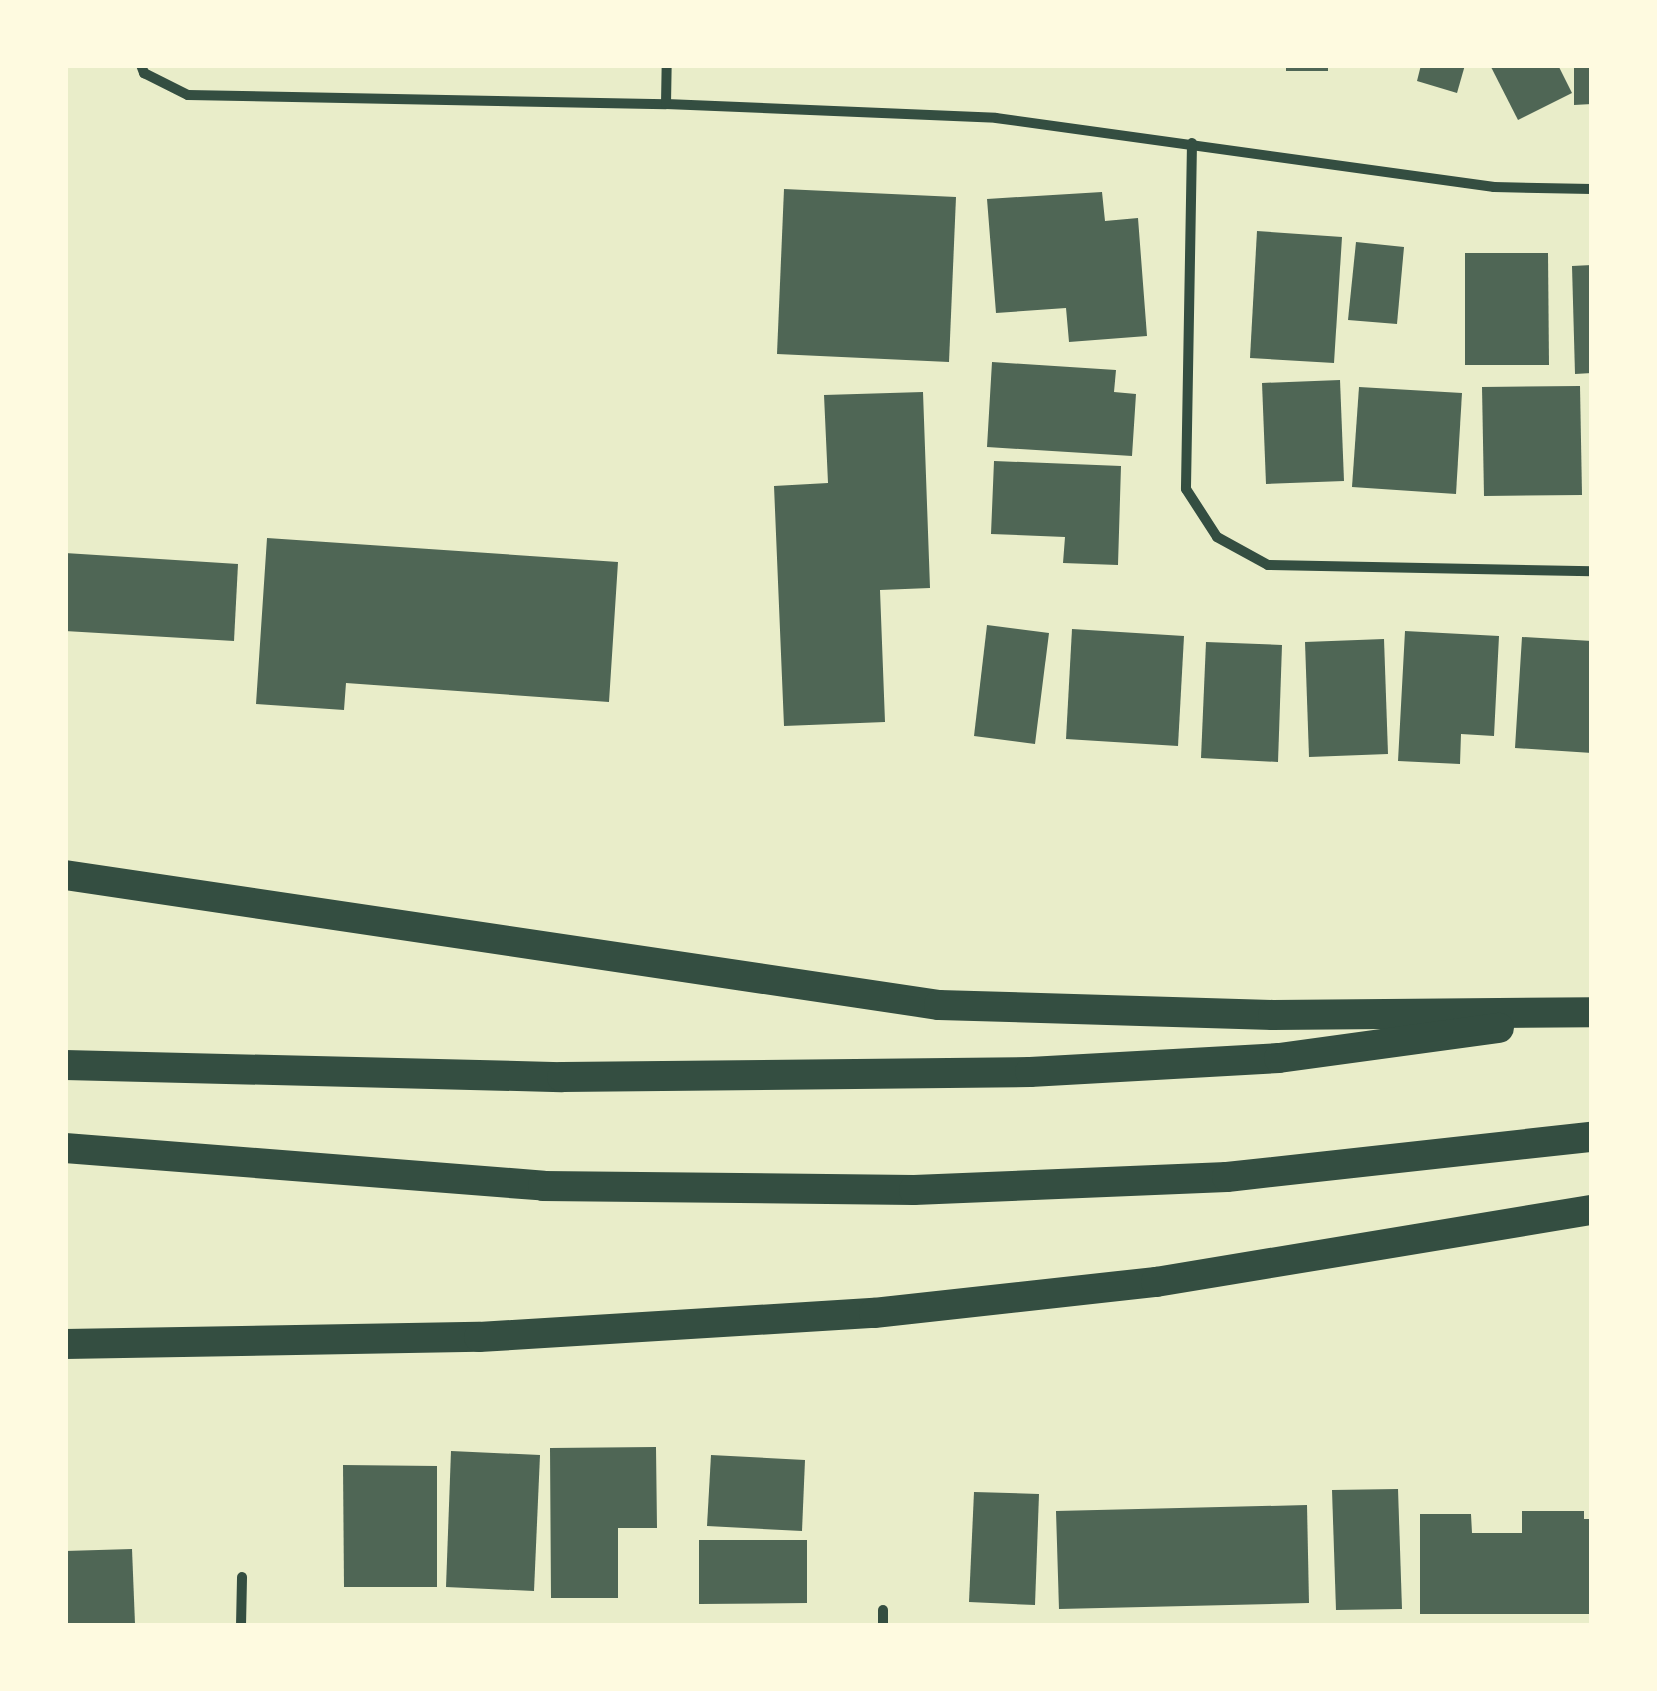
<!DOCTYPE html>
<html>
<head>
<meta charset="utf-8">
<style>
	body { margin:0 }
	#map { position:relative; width:1657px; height:1691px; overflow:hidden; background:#e9edc9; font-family:"Varela Round",sans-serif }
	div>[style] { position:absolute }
	.building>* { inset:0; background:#4f6655 }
	.minor>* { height:10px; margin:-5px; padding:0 5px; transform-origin:5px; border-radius:5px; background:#344e41 }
	.motorway>* { height:30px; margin:-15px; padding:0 15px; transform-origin:15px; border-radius:15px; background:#344e41 }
	span { translate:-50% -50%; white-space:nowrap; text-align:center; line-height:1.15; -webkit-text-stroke:8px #fefae0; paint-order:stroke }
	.frame { position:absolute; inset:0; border:68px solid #fefae0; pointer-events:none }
</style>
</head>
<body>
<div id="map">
	<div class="building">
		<div style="clip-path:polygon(1286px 65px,1328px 65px,1328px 71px,1286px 71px)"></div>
		<div style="clip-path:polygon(1421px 65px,1465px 65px,1457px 93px,1417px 81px)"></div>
		<div style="clip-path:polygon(1490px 65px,1558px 65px,1572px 93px,1518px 120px)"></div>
		<div style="clip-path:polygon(1574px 65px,1592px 65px,1592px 104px,1574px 105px)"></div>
		<div style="clip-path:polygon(784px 189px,956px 197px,949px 362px,777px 354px)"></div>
		<div style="clip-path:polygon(1102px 192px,1105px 221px,1138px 218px,1147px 336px,1069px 342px,1066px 308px,996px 313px,987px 199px)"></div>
		<div style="clip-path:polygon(1257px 231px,1342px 237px,1334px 363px,1250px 358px)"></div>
		<div style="clip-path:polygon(1356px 242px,1404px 247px,1397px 324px,1348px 320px)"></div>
		<div style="clip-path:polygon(1465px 253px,1548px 253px,1549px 365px,1465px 365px)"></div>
		<div style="clip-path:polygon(1592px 265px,1592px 373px,1575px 374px,1572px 266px)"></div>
		<div style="clip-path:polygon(992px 362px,1116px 370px,1114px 392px,1136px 394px,1132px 456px,987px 447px)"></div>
		<div style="clip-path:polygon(1340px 380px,1344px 481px,1266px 484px,1262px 383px)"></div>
		<div style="clip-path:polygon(1580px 386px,1582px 495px,1484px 496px,1482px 387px)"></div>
		<div style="clip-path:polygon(1359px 387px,1462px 393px,1456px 494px,1352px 487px)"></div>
		<div style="clip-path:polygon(923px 392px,930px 588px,880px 590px,885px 722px,784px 726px,774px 486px,828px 483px,824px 395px)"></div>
		<div style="clip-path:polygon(994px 461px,1121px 466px,1118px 565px,1063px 563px,1065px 537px,991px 534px)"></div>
		<div style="clip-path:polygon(267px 538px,618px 562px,609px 702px,346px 683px,344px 710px,256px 704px)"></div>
		<div style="clip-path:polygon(65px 553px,238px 564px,234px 641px,65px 631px)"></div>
		<div style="clip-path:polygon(987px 625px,1049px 633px,1035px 744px,974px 736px)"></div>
		<div style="clip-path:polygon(1072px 629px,1184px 636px,1178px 746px,1066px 739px)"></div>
		<div style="clip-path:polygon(1405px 631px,1499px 636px,1494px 736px,1461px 734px,1460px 764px,1398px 761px)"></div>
		<div style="clip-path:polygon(1522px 637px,1592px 641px,1592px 753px,1515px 748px)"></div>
		<div style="clip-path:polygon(1384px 639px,1388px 754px,1309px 757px,1305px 642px)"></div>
		<div style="clip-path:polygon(1206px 642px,1282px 645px,1278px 762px,1201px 758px)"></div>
		<div style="clip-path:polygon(656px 1447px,657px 1528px,618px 1528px,618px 1598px,551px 1598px,550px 1448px)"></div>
		<div style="clip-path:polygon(451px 1451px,540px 1455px,534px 1591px,446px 1587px)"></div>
		<div style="clip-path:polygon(711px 1455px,805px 1460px,802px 1531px,707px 1526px)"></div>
		<div style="clip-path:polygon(343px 1465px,437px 1466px,437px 1587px,344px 1587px)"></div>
		<div style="clip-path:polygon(1398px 1489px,1402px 1609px,1336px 1610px,1332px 1490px)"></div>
		<div style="clip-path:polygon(974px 1492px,1039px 1494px,1035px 1605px,969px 1602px)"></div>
		<div style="clip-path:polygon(1307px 1505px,1309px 1603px,1059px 1609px,1056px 1511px)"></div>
		<div style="clip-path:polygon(1522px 1511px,1584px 1511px,1584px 1519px,1592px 1519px,1592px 1614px,1420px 1614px,1420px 1514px,1471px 1514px,1472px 1533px,1522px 1533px)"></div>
		<div style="clip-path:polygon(699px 1540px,807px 1540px,807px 1603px,699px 1604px)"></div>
		<div style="clip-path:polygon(132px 1549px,135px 1624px,65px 1626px,65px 1551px)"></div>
	</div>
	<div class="minor">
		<div style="left:141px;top:65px;width:9px;rotate:69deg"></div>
		<div style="left:144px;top:73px;width:49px;rotate:26.6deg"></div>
		<div style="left:188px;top:95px;width:478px;rotate:1.1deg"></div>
		<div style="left:666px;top:104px;width:330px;rotate:2.4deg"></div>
		<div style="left:996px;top:118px;width:503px;rotate:7.89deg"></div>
		<div style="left:1494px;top:187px;width:98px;rotate:1.2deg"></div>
		<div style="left:666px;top:104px;width:39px;rotate:-89deg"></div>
		<div style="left:1192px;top:143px;width:346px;rotate:91deg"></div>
		<div style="left:1186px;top:489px;width:57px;rotate:57.1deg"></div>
		<div style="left:1217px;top:537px;width:58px;rotate:28.8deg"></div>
		<div style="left:1268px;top:565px;width:324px;rotate:1.1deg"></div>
		<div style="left:883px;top:1610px;width:16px;rotate:90deg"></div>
		<div style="left:241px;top:1626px;width:49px;rotate:-88.8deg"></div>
	</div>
	<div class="motorway">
		<div style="left:65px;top:875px;width:884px;rotate:8.46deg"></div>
		<div style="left:939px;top:1005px;width:334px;rotate:1.7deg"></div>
		<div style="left:1273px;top:1015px;width:319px;rotate:-0.5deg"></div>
		<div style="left:65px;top:1065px;width:497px;rotate:1.4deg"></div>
		<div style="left:562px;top:1077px;width:468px;rotate:-0.6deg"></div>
		<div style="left:1030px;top:1072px;width:249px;rotate:-3.2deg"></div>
		<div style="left:1279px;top:1058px;width:222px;rotate:-7.8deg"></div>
		<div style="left:65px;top:1148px;width:480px;rotate:4.5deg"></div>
		<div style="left:543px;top:1186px;width:371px;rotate:0.6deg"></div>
		<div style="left:914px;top:1190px;width:313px;rotate:-2.4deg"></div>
		<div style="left:1227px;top:1177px;width:367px;rotate:-6.3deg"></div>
		<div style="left:65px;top:1344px;width:414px;rotate:-1deg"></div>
		<div style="left:479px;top:1337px;width:396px;rotate:-3.5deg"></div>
		<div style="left:874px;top:1313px;width:284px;rotate:-6.3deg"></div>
		<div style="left:1156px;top:1282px;width:442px;rotate:-9.4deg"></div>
	</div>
	<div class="frame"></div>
</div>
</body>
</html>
